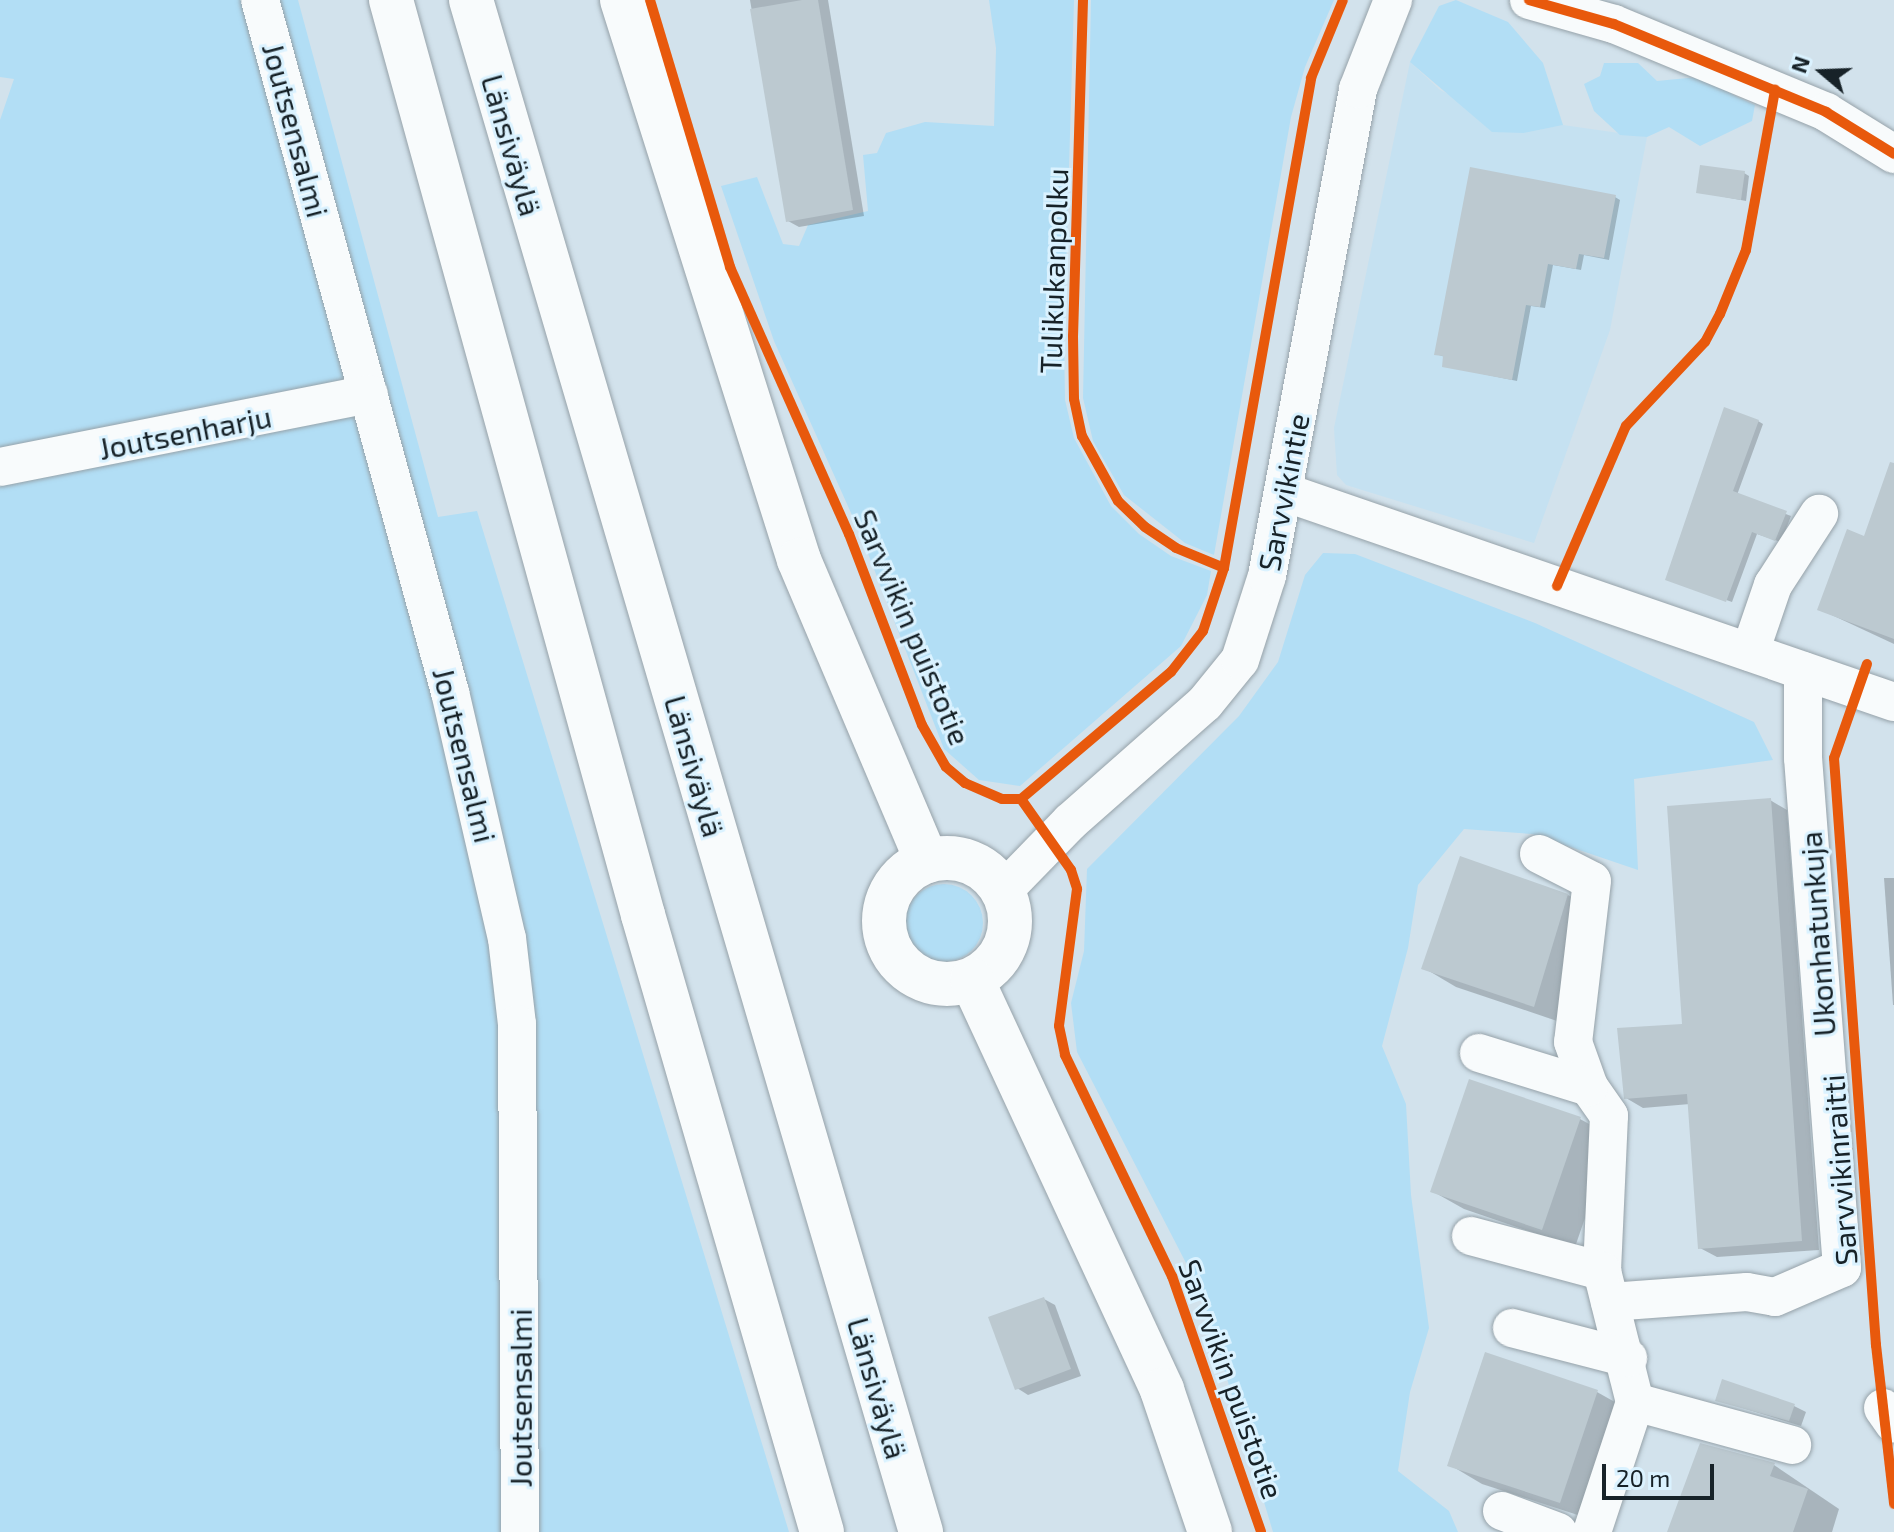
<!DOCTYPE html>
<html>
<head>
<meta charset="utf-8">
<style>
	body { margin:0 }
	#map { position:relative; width:1894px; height:1532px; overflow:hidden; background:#d2e2ec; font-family:"Exo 2",sans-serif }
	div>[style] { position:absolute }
	.built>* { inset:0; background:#c5e1f1 }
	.green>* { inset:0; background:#b2def5 }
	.round { border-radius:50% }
	.shadow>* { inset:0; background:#0003 }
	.building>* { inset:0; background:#bcc9d0 }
	.roads { filter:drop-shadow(0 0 2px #96a2a9) drop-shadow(0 0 2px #96a2a9) }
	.minor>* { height:38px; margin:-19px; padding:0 19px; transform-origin:19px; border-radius:19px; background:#f8fbfc }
	.major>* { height:44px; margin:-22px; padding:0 22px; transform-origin:22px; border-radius:22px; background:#f8fbfc }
	.major>.ring { margin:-22px; padding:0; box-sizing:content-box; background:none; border:44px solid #f8fbfc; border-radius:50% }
	.highway>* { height:44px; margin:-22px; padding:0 22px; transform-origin:22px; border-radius:22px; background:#f8fbfc }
	.cycleway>* { height:10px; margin:-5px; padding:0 5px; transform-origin:5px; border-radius:5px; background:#e8590c }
	span { translate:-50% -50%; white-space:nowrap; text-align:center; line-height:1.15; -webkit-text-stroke:6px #daf2ff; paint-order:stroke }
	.street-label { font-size:30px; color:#172228 }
	.north { position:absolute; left:1782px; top:32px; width:80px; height:80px; -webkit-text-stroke:6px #daf2ff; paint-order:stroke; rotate:289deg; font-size:22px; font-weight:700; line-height:32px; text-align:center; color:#172228 }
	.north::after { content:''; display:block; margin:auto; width:28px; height:36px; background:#172228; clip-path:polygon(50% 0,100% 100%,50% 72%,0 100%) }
	.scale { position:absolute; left:1602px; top:1464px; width:112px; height:36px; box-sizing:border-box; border:4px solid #172228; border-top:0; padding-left:10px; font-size:24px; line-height:28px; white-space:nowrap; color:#172228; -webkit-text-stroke:6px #daf2ff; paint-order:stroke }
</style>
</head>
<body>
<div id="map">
	<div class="built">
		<div style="clip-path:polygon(1410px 62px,1440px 90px,1524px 133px,1563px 125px,1647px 137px,1610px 330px,1534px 543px,1346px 485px,1337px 475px,1334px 428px)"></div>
	</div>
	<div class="green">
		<div style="clip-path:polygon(0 0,298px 0,438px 517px,477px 511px,789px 1532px,0 1532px,0 120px,14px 79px,0 77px)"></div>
		<div style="clip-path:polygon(989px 0,1074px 0,1064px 336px,1065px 400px,1074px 438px,1111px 506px,1139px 534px,1171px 556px,1211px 571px,1207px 595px,1181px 646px,1020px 786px,979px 780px,944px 749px,860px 533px,774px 341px,721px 186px,757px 177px,783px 244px,799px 246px,808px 225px,868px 211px,863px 155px,877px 153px,886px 133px,925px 122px,994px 126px,996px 48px)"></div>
		<div style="clip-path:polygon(1091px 0,1334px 0,1305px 67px,1291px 117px,1214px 555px,1185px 543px,1124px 495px,1093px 441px,1083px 398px)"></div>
		<div style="clip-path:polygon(1456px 0,1508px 22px,1543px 63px,1563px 125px,1524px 133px,1492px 132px,1410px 62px,1439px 6px)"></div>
		<div style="clip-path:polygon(1604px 63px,1638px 63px,1657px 81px,1718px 75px,1733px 95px,1755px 105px,1752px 121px,1700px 146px,1669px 127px,1647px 137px,1620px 135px,1594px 111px,1584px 84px,1600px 76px)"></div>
		<div style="clip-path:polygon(1323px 553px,1355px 554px,1535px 623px,1754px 722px,1773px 760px,1634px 779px,1638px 870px,1532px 834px,1464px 829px,1418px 885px,1408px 948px,1382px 1046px,1406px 1104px,1411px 1195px,1429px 1328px,1410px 1392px,1398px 1471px,1449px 1511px,1458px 1532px,1273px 1532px,1201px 1292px,1077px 1052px,1071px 1003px,1084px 951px,1087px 869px,1239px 716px,1278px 662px,1305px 575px)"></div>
		<div class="round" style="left:905px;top:884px;width:78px;height:78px"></div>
	</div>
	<div class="shadow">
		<div style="clip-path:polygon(750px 0,828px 0,864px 216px,799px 227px,788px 221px)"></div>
		<div style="clip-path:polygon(1744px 173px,1749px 176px,1746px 201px,1698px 192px)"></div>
		<div style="clip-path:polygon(1615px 197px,1620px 200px,1609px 260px,1584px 255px,1581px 270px,1553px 265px,1545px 308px,1531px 306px,1517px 381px,1444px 366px,1445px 357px,1436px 354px)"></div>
		<div style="clip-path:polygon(1758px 421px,1763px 424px,1737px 495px,1791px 516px,1781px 542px,1757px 534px,1732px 602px,1670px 580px)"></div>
		<div style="clip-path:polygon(1894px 508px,1894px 644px,1819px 609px,1865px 538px)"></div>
		<div style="clip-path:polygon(1770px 800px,1787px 810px,1819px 1250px,1717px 1257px,1700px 1248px,1690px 1104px,1643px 1108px,1626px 1098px,1684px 1026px)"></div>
		<div style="clip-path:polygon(1884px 878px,1894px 878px,1894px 1005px,1893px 1005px)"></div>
		<div style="clip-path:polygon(1568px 895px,1600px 914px,1566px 1024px,1456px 987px,1424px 968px)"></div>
		<div style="clip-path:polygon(1580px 1119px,1613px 1137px,1575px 1247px,1464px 1209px,1432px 1191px)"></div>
		<div style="clip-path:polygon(1044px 1299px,1055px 1305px,1081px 1376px,1028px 1395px,1017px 1388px)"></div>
		<div style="clip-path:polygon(1597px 1392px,1629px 1410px,1593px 1520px,1482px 1484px,1450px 1465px)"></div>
		<div style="clip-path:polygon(1717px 1400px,1794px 1406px,1806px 1412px,1801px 1426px)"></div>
		<div style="clip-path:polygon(1774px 1465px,1839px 1509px,1832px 1532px,1670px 1532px)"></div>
	</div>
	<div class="building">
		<div style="clip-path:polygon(802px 0,818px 0,853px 210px,786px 222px,750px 9px)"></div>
		<div style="clip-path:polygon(1700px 165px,1745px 171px,1741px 200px,1696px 193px)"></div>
		<div style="clip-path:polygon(1470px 167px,1616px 195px,1604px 258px,1579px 254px,1576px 269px,1548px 264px,1540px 307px,1526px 305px,1512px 380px,1442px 367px,1443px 356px,1434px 355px)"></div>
		<div style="clip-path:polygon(1724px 407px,1759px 420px,1733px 491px,1787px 511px,1775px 541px,1752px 532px,1726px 602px,1665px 580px)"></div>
		<div style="clip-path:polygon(1890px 462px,1894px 463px,1894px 639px,1817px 610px,1847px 529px,1864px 536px)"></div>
		<div style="clip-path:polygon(1771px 798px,1802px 1241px,1698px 1249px,1687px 1094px,1624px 1099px,1617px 1028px,1682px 1024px,1667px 806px)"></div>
		<div style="clip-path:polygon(1460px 856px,1568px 894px,1534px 1007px,1421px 969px)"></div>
		<div style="clip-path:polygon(1469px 1079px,1581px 1117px,1542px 1230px,1430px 1192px)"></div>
		<div style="clip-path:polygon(1044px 1297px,1071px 1369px,1015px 1390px,988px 1317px)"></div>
		<div style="clip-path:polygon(1485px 1352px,1598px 1390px,1560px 1503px,1447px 1466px)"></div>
		<div style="clip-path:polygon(1722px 1379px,1795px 1404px,1789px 1421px,1715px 1401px)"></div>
		<div style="clip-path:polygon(1700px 1443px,1775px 1463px,1770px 1476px,1808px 1489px,1793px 1532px,1667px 1532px)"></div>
	</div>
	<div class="roads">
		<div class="minor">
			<div style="left:260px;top:0;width:718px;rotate:74.65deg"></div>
			<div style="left:450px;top:692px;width:253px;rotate:77deg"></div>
			<div style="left:507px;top:938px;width:87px;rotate:83.4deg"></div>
			<div style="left:517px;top:1024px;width:508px;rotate:89.66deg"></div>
			<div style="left:1529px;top:0;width:88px;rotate:15.8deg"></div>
			<div style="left:1614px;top:24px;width:230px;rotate:22.5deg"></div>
			<div style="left:1826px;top:112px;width:80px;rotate:31.7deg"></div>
			<div style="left:0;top:467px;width:376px;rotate:-11.2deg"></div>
			<div style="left:1284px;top:492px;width:645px;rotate:19deg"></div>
			<div style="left:1750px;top:652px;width:71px;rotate:-71.1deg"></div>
			<div style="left:1773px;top:585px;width:85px;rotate:-57.1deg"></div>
			<div style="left:1539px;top:854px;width:59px;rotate:27deg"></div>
			<div style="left:1592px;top:881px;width:162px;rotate:96.7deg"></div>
			<div style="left:1573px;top:1042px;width:48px;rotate:70.4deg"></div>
			<div style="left:1589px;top:1087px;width:35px;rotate:55deg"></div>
			<div style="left:1609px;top:1116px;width:155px;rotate:92.6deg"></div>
			<div style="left:1602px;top:1271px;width:135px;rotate:75.9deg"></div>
			<div style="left:1635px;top:1402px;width:163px;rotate:15.3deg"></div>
			<div style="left:1003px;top:891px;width:96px;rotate:-45.8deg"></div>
			<div style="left:1070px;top:822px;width:180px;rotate:-41.4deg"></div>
			<div style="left:1205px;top:703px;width:55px;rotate:-50.9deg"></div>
			<div style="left:1240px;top:660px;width:88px;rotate:-72.2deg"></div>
			<div style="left:1267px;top:576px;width:495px;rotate:-79.4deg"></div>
			<div style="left:1358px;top:89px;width:96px;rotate:-68.5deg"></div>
			<div style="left:1479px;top:1053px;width:115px;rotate:17.2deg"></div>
			<div style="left:1471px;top:1236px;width:136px;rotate:15deg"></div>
			<div style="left:1610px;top:1302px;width:137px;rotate:-4.2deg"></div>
			<div style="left:1747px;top:1292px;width:28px;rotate:10deg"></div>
			<div style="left:1775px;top:1297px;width:73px;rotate:-23.4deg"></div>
			<div style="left:1842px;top:1268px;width:511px;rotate:-94.37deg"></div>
			<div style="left:1803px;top:758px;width:87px;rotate:-90deg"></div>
			<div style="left:1512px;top:1328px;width:120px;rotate:14.5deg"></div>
			<div style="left:1883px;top:1408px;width:19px;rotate:55deg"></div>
			<div style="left:1502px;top:1511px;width:60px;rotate:20.6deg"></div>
			<div style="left:1592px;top:1532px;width:137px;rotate:-71.7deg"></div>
		</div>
		<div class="major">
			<div style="left:622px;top:0;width:587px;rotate:72.46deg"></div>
			<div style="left:799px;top:560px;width:327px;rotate:67deg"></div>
			<div class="ring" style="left:884px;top:858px;width:82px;height:82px"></div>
			<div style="left:972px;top:980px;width:452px;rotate:65.1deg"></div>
			<div style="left:1162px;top:1390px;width:150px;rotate:71.3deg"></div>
		</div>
		<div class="highway">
			<div style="left:391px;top:0;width:949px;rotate:74.6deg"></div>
			<div style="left:643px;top:915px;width:642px;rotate:73.82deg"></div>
			<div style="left:471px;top:0;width:1597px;rotate:73.63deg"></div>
		</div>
	</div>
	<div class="cycleway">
		<div style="left:650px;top:0;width:279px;rotate:73.3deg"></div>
		<div style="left:730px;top:267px;width:292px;rotate:66deg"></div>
		<div style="left:849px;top:534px;width:204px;rotate:69.1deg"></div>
		<div style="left:922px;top:725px;width:48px;rotate:60.3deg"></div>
		<div style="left:946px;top:767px;width:25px;rotate:40deg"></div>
		<div style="left:965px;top:783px;width:40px;rotate:23.4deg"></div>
		<div style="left:1002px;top:799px;width:19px"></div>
		<div style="left:1083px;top:0;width:336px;rotate:91.7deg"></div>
		<div style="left:1073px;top:336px;width:63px;rotate:89.1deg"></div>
		<div style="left:1074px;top:399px;width:38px;rotate:78deg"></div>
		<div style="left:1082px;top:436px;width:74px;rotate:61deg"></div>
		<div style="left:1118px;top:501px;width:37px;rotate:44deg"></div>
		<div style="left:1145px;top:527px;width:37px;rotate:34deg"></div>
		<div style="left:1176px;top:548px;width:52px;rotate:22.6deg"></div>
		<div style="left:1529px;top:0;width:88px;rotate:15.8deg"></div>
		<div style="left:1614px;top:24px;width:230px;rotate:22.5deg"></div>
		<div style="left:1826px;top:112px;width:80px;rotate:31.7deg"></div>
		<div style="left:1557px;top:586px;width:174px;rotate:-66.7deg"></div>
		<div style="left:1626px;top:426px;width:115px;rotate:-46.8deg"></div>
		<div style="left:1705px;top:342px;width:32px;rotate:-62deg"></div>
		<div style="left:1720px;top:314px;width:69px;rotate:-67.9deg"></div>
		<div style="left:1746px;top:250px;width:163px;rotate:-79.7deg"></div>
		<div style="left:1867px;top:664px;width:100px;rotate:109.3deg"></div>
		<div style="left:1834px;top:758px;width:589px;rotate:85.91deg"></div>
		<div style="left:1876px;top:1345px;width:160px;rotate:83.5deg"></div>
		<div style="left:1021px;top:799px;width:197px;rotate:-40.3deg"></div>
		<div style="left:1171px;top:672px;width:52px;rotate:-52deg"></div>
		<div style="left:1203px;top:631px;width:66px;rotate:-71.6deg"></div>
		<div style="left:1224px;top:568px;width:498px;rotate:-79.9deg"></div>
		<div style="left:1311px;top:78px;width:84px;rotate:-67.7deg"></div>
		<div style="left:1021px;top:799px;width:87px;rotate:54.8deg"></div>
		<div style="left:1071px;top:870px;width:20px;rotate:72deg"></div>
		<div style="left:1077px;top:889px;width:138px;rotate:97.5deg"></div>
		<div style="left:1059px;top:1026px;width:30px;rotate:78deg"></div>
		<div style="left:1065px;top:1055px;width:246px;rotate:64.2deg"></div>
		<div style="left:1172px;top:1276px;width:271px;rotate:70.8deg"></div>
	</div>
	<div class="street-label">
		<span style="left:296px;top:130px;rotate:75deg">Joutsensalmi</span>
		<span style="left:512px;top:145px;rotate:74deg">Länsiväylä</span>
		<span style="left:1053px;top:271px;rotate:-88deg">Tulikukanpolku</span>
		<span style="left:185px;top:432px;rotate:-11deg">Joutsenharju</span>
		<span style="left:1283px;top:492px;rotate:-79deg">Sarvvikintie</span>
		<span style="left:913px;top:627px;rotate:67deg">Sarvvikin puistotie</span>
		<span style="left:465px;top:755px;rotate:76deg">Joutsensalmi</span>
		<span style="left:695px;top:766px;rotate:74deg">Länsiväylä</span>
		<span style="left:1817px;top:934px;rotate:-94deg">Ukonhatunkuja</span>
		<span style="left:1839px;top:1170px;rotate:-94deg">Sarvvikinraitti</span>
		<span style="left:1232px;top:1379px;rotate:70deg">Sarvvikin puistotie</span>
		<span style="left:878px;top:1388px;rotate:74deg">Länsiväylä</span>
		<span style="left:520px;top:1398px;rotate:-90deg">Joutsensalmi</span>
	</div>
	<div class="north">N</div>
	<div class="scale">20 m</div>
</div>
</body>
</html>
